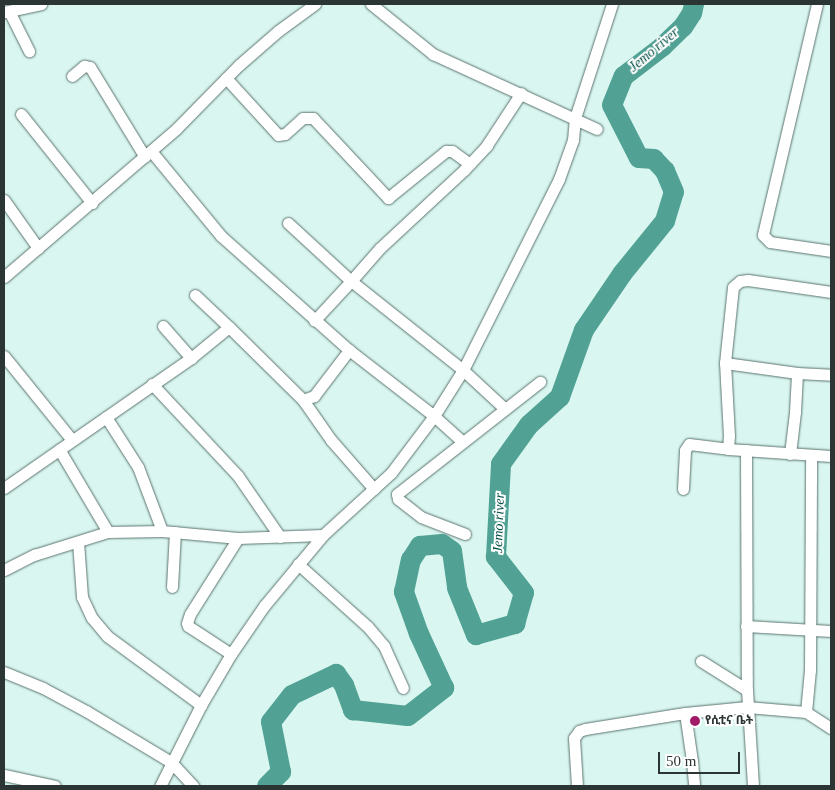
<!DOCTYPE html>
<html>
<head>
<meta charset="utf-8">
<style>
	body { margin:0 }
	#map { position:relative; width:835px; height:790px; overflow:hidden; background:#daf6f0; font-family:"Times New Roman","Noto Sans Ethiopic",serif }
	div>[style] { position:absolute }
	.river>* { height:20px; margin:-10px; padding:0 10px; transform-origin:10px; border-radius:10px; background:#51a294 }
	.roads { filter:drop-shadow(0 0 1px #5a736e) drop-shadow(0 0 1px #5a736e) }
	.minor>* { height:11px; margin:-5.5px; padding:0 5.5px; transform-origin:5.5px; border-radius:5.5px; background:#fff }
	.dots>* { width:14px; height:14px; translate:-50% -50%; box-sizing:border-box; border:2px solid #fff; border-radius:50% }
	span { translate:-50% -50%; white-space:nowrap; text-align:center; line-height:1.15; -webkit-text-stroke:4px #fff; paint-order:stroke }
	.poi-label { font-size:12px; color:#2b3634; font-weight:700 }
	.left { translate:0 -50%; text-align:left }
	.water-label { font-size:14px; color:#044f46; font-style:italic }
	.frame { position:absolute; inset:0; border:5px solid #2b3634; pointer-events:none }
	.scale { position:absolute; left:658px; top:752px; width:82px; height:22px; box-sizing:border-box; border:2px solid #2b3634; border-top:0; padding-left:6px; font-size:15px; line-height:18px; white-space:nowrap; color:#2b3634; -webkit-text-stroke:4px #fff; paint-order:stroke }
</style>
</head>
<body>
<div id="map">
	<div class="river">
		<div style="left:267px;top:786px;width:20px;rotate:-45deg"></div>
		<div style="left:281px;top:772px;width:51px;rotate:-101.3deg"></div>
		<div style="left:271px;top:722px;width:34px;rotate:-52deg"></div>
		<div style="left:292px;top:695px;width:49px;rotate:-25.5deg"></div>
		<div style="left:336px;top:674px;width:14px;rotate:54deg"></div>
		<div style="left:344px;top:685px;width:27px;rotate:70deg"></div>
		<div style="left:353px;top:710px;width:55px;rotate:6.2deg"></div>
		<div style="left:408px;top:716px;width:46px;rotate:-37.9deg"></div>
		<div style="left:444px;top:688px;width:60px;rotate:-114.8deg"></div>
		<div style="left:419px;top:634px;width:45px;rotate:-109.7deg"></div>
		<div style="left:404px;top:592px;width:33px;rotate:-78deg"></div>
		<div style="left:411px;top:560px;width:17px;rotate:-57deg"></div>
		<div style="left:420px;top:546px;width:22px;rotate:-5deg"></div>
		<div style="left:442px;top:544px;width:12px;rotate:35deg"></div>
		<div style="left:452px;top:551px;width:37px;rotate:82deg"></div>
		<div style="left:457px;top:588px;width:51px;rotate:68deg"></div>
		<div style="left:476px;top:635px;width:41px;rotate:-15.8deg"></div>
		<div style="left:515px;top:624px;width:32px;rotate:-74deg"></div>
		<div style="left:524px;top:593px;width:46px;rotate:-127.9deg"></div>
		<div style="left:496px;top:557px;width:93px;rotate:-86.9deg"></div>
		<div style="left:501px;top:464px;width:48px;rotate:-54.3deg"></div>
		<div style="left:529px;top:425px;width:42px;rotate:-42.1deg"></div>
		<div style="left:560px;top:397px;width:71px;rotate:-70.3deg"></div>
		<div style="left:584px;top:330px;width:68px;rotate:-55.8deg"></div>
		<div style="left:622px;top:274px;width:68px;rotate:-50.9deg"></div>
		<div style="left:665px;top:221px;width:30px;rotate:-73deg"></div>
		<div style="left:674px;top:192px;width:23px;rotate:-113deg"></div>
		<div style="left:665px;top:171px;width:16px;rotate:-133deg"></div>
		<div style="left:654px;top:159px;width:15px;rotate:-176deg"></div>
		<div style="left:639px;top:158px;width:59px;rotate:-117deg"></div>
		<div style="left:612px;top:105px;width:31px;rotate:-68deg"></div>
		<div style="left:624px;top:76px;width:48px;rotate:-37.3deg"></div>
		<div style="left:662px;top:47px;width:29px;rotate:-44deg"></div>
		<div style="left:683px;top:27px;width:17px;rotate:-57deg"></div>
		<div style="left:692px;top:13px;width:9px;rotate:-77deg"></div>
	</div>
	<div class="roads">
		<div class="minor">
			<div style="left:371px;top:4px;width:80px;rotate:38.9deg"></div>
			<div style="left:433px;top:54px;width:180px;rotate:24.6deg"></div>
			<div style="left:817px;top:4px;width:237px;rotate:103.2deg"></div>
			<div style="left:763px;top:235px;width:10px;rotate:45deg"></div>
			<div style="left:770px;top:242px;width:62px;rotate:8.4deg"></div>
			<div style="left:9px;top:11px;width:45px;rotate:63.4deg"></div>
			<div style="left:4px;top:12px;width:38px;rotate:-12deg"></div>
			<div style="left:72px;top:76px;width:16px;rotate:-40deg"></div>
			<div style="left:84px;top:66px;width:6px;rotate:9deg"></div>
			<div style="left:90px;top:67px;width:105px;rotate:58.6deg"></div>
			<div style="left:226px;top:78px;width:77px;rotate:47.6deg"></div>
			<div style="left:278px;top:135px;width:7px;rotate:-8deg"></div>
			<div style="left:285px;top:134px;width:24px;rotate:-42deg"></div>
			<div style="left:303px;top:118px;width:10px"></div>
			<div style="left:313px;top:118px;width:110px;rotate:46.8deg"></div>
			<div style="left:388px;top:198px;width:75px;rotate:-39deg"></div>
			<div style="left:446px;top:151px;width:6px"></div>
			<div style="left:452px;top:151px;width:22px;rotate:36deg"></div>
			<div style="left:21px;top:114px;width:114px;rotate:51.4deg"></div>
			<div style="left:151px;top:151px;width:110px;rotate:50.5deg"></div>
			<div style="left:221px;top:236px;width:171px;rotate:41.7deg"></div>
			<div style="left:349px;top:350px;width:108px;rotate:37.8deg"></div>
			<div style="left:434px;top:416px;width:54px;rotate:-57.8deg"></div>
			<div style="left:463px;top:370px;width:214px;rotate:-63.3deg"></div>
			<div style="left:559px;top:179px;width:41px;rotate:-70.3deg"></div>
			<div style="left:573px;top:140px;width:22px;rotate:-85deg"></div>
			<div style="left:575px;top:118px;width:120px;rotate:-72deg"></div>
			<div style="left:4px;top:200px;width:59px;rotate:54.7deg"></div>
			<div style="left:288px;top:223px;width:86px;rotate:42.6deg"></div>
			<div style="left:351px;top:281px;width:54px;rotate:132.8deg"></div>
			<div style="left:4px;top:277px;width:228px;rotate:-40.7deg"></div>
			<div style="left:177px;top:128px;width:88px;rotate:-45.5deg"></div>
			<div style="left:239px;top:65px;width:52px;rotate:-41.1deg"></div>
			<div style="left:278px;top:31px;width:46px;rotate:-36.1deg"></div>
			<div style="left:195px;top:295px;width:47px;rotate:43.3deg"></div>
			<div style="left:163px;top:326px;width:43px;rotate:48.8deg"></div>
			<div style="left:4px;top:356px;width:108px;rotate:51deg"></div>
			<div style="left:725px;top:363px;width:73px;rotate:7.9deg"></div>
			<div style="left:797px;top:373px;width:34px;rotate:3deg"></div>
			<div style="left:152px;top:384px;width:126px;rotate:46.9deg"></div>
			<div style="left:238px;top:476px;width:74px;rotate:55.5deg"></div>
			<div style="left:303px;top:400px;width:49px;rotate:55deg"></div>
			<div style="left:331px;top:440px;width:65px;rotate:48.7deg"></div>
			<div style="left:504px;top:408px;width:56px;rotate:-137.2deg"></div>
			<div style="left:463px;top:370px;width:143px;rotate:-141.5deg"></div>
			<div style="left:351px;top:281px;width:44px;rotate:-48.7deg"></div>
			<div style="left:380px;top:248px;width:115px;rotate:-42.9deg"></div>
			<div style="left:464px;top:170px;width:34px;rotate:-47deg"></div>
			<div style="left:487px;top:145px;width:62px;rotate:-56.8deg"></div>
			<div style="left:106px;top:417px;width:59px;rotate:57.4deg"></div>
			<div style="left:138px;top:467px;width:68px;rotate:69.4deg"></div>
			<div style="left:728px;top:449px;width:13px;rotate:-86deg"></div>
			<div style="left:729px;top:436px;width:73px;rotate:-93.1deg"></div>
			<div style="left:725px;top:363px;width:76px;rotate:-84deg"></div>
			<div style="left:733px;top:287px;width:9px;rotate:-41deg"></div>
			<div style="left:740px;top:281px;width:8px;rotate:-7deg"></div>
			<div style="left:748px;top:280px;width:84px;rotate:8.2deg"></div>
			<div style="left:746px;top:450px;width:240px;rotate:89.8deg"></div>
			<div style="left:790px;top:454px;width:42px;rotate:-83.2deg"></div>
			<div style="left:795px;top:412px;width:39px;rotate:-87deg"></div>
			<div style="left:4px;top:488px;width:228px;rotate:-34.8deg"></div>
			<div style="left:191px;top:358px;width:49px;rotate:-39.2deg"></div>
			<div style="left:229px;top:327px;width:104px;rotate:44.6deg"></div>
			<div style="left:303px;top:400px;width:12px;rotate:-20deg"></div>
			<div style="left:314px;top:396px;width:58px;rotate:-52.7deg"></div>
			<div style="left:683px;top:489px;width:39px;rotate:-87deg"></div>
			<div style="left:685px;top:450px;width:7px;rotate:-56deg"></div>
			<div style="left:689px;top:444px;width:39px;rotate:7deg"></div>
			<div style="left:728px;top:449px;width:103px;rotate:3.9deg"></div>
			<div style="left:108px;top:532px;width:54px;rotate:-1.1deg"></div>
			<div style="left:162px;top:531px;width:76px;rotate:5.3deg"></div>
			<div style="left:238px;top:538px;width:85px;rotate:-2deg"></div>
			<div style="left:323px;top:535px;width:92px;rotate:129.7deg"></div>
			<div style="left:264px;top:606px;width:58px;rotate:124.5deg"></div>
			<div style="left:231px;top:654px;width:59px;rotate:120.5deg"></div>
			<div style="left:201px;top:705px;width:91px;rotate:116.8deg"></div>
			<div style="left:465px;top:534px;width:47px;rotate:-158.9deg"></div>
			<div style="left:421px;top:517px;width:29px;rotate:-142deg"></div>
			<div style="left:398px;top:499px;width:5px;rotate:-101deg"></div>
			<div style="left:397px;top:494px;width:182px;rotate:-38.1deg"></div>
			<div style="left:323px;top:535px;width:92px;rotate:-42.4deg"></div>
			<div style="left:391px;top:473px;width:71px;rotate:-53deg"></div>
			<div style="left:434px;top:416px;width:39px;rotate:42deg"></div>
			<div style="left:78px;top:542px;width:55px;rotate:85.8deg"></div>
			<div style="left:82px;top:597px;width:23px;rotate:65deg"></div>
			<div style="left:92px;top:618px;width:23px;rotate:50deg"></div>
			<div style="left:107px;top:636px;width:117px;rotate:36.3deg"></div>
			<div style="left:298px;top:564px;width:94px;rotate:42deg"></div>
			<div style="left:368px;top:627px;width:25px;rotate:50deg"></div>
			<div style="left:384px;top:646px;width:46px;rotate:65.7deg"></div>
			<div style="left:4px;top:570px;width:34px;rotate:-27deg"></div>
			<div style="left:34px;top:555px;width:77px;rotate:-17.3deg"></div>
			<div style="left:108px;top:532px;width:96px;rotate:-120.6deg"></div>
			<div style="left:172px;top:587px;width:55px;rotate:-86.9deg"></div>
			<div style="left:746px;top:626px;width:85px;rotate:3.4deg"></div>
			<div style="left:231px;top:654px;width:51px;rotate:-146.9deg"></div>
			<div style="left:188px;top:626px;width:3px;rotate:-108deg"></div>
			<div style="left:187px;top:623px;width:9px;rotate:-72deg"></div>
			<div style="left:190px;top:614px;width:90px;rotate:-57.7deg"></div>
			<div style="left:701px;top:661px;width:54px;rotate:32.2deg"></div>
			<div style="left:747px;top:690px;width:96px;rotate:86.4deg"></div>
			<div style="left:4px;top:672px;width:42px;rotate:22.3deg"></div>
			<div style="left:43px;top:688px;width:49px;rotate:28.1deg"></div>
			<div style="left:86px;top:711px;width:99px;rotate:31deg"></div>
			<div style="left:171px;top:762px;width:33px;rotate:47deg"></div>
			<div style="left:806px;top:712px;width:42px;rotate:-84.6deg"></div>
			<div style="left:810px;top:670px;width:215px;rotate:-89.7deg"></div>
			<div style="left:685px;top:713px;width:49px;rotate:81.7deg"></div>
			<div style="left:692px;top:761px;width:25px;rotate:85deg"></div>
			<div style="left:4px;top:775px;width:52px;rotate:12.2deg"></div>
			<div style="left:577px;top:786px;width:48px;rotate:-93.6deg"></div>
			<div style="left:574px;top:738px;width:9px;rotate:-54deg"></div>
			<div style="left:579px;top:731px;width:6px;rotate:-18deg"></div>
			<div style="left:585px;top:729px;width:101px;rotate:-9.1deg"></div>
			<div style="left:685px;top:713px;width:62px;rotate:-5.5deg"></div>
			<div style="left:747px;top:707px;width:59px;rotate:4.8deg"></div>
			<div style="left:806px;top:712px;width:30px;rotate:33deg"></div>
		</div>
	</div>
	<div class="dots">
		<div style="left:695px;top:721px;background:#a11a67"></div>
	</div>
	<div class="poi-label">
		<span class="left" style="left:705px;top:721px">የሲቲና ቤት</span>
	</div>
	<div class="water-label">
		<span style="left:654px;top:50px;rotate:-40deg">Jemo river</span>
		<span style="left:499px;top:523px;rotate:-88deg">Jemo river</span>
	</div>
	<div class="frame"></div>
	<div class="scale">50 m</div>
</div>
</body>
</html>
